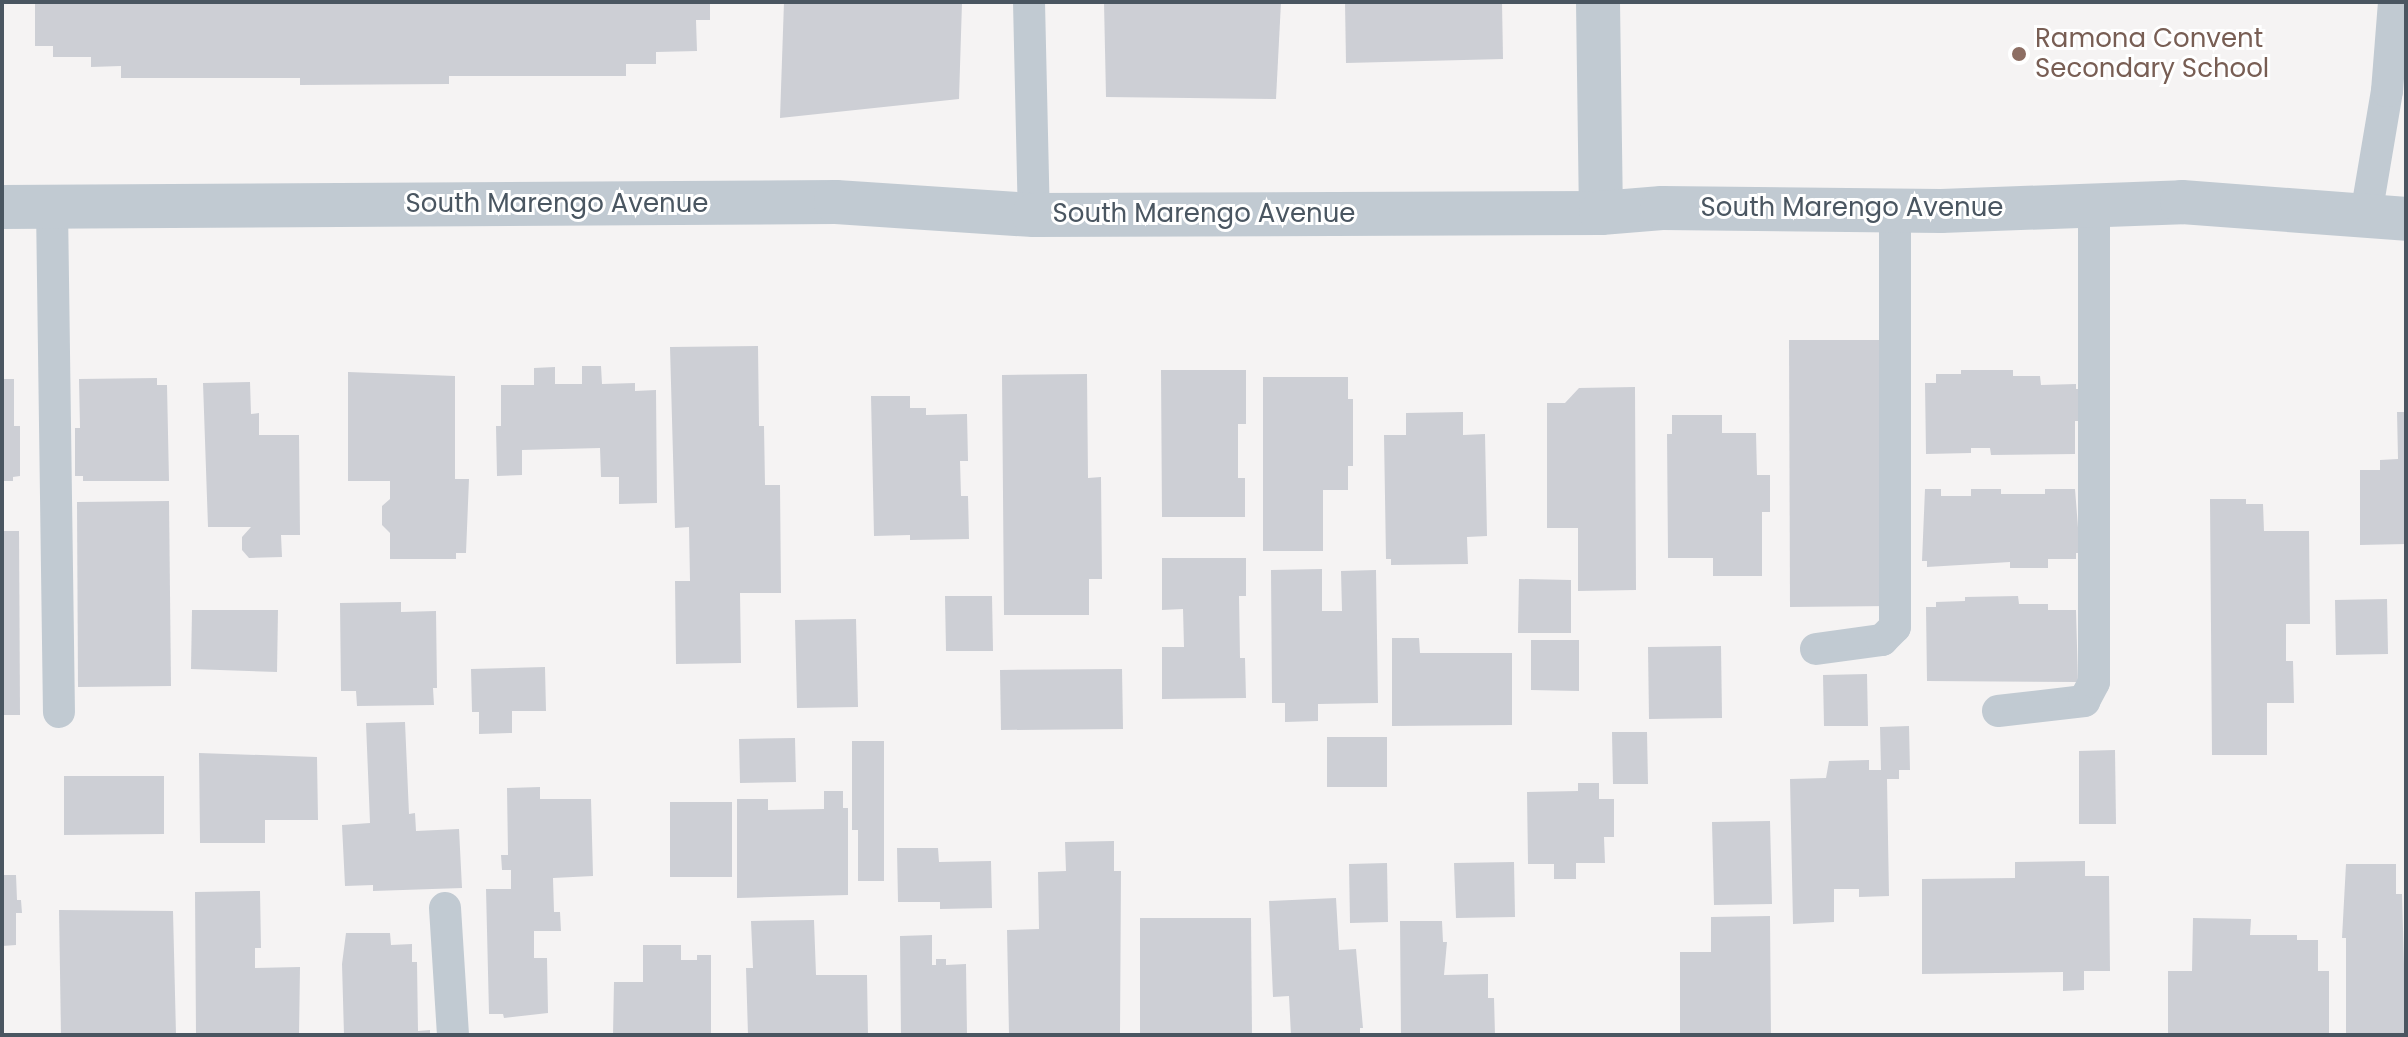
<!DOCTYPE html>
<html>
<head>
<meta charset="utf-8">
<style>
	body { margin:0 }
	#map { position:relative; width:2408px; height:1037px; overflow:hidden; background:#f5f3f3; font-family:Poppins,sans-serif }
	div>[style] { position:absolute }
	.building>* { inset:0; background:#cdcfd5 }
	.service>* { height:32px; margin:-16px; padding:0 16px; transform-origin:16px; border-radius:16px; background:#c1cad2 }
	.minor>* { height:44px; margin:-22px; padding:0 22px; transform-origin:22px; border-radius:22px; background:#c1cad2 }
	.tertiary>* { height:44px; margin:-22px; padding:0 22px; transform-origin:22px; border-radius:22px; background:#c1cad2 }
	.dots>* { width:22px; height:22px; translate:-50% -50%; box-sizing:border-box; border:4px solid #fff; border-radius:50% }
	span { translate:-50% -50%; white-space:nowrap; text-align:center; line-height:1.15; -webkit-text-stroke:6px #fff; paint-order:stroke }
	.education-label { font-size:26px; color:#785e54 }
	.left { translate:0 -50%; text-align:left }
	.street-label { font-size:26px; color:#4a5661 }
	.frame { position:absolute; inset:0; border:4px solid #4a5661; pointer-events:none }
</style>
</head>
<body>
<div id="map">
	<div class="building">
		<div style="clip-path:polygon(35px 2px,710px 2px,710px 20px,696px 20px,697px 51px,656px 52px,656px 64px,626px 64px,626px 76px,449px 76px,449px 84px,300px 85px,300px 78px,121px 78px,121px 66px,91px 67px,91px 57px,53px 57px,53px 46px,35px 46px)"></div>
		<div style="clip-path:polygon(784px 2px,962px 2px,959px 99px,780px 118px)"></div>
		<div style="clip-path:polygon(1104px 2px,1281px 2px,1276px 99px,1106px 97px)"></div>
		<div style="clip-path:polygon(1345px 2px,1502px 2px,1503px 59px,1346px 63px)"></div>
		<div style="clip-path:polygon(1789px 340px,1884px 340px,1891px 606px,1790px 607px)"></div>
		<div style="clip-path:polygon(758px 346px,759px 426px,764px 426px,765px 485px,780px 485px,781px 593px,740px 593px,741px 663px,676px 664px,675px 581px,690px 581px,689px 527px,675px 528px,670px 347px)"></div>
		<div style="clip-path:polygon(582px 366px,601px 366px,602px 384px,635px 383px,635px 391px,656px 390px,657px 503px,619px 504px,619px 477px,601px 477px,600px 448px,522px 450px,522px 475px,497px 476px,496px 426px,501px 426px,501px 385px,534px 385px,534px 368px,555px 367px,555px 384px,582px 384px)"></div>
		<div style="clip-path:polygon(1161px 370px,1246px 370px,1246px 424px,1238px 424px,1238px 478px,1245px 478px,1245px 517px,1162px 517px)"></div>
		<div style="clip-path:polygon(1961px 370px,2013px 370px,2013px 376px,2040px 376px,2041px 385px,2076px 384px,2076px 389px,2080px 389px,2080px 421px,2075px 421px,2075px 454px,1991px 455px,1990px 448px,1971px 448px,1971px 453px,1926px 454px,1925px 383px,1936px 383px,1936px 374px,1961px 374px)"></div>
		<div style="clip-path:polygon(348px 372px,455px 376px,455px 479px,469px 479px,466px 553px,456px 553px,456px 559px,390px 559px,390px 533px,382px 525px,382px 506px,390px 499px,390px 481px,348px 481px)"></div>
		<div style="clip-path:polygon(1087px 374px,1088px 478px,1101px 477px,1102px 579px,1089px 579px,1089px 615px,1004px 615px,1002px 375px)"></div>
		<div style="clip-path:polygon(1263px 377px,1348px 377px,1348px 399px,1353px 399px,1353px 466px,1348px 466px,1348px 490px,1323px 490px,1323px 551px,1263px 551px)"></div>
		<div style="clip-path:polygon(157px 378px,157px 385px,167px 385px,169px 481px,83px 481px,83px 476px,75px 476px,75px 428px,80px 428px,79px 379px)"></div>
		<div style="clip-path:polygon(2px 379px,14px 379px,14px 426px,20px 426px,20px 476px,13px 477px,13px 481px,2px 481px)"></div>
		<div style="clip-path:polygon(250px 382px,251px 414px,259px 413px,259px 435px,299px 435px,300px 535px,281px 535px,282px 557px,249px 558px,242px 550px,242px 537px,251px 527px,208px 527px,203px 383px)"></div>
		<div style="clip-path:polygon(1635px 387px,1636px 590px,1578px 591px,1578px 528px,1547px 528px,1547px 403px,1565px 403px,1579px 388px)"></div>
		<div style="clip-path:polygon(871px 396px,910px 396px,910px 408px,926px 408px,926px 415px,967px 414px,968px 461px,960px 461px,961px 496px,968px 496px,969px 539px,910px 540px,910px 535px,874px 536px)"></div>
		<div style="clip-path:polygon(1463px 412px,1463px 435px,1485px 434px,1487px 536px,1467px 537px,1468px 564px,1391px 565px,1391px 559px,1386px 559px,1384px 435px,1406px 435px,1406px 413px)"></div>
		<div style="clip-path:polygon(2397px 412px,2406px 412px,2406px 544px,2360px 545px,2360px 470px,2380px 470px,2380px 460px,2398px 459px)"></div>
		<div style="clip-path:polygon(1672px 415px,1722px 415px,1722px 433px,1756px 433px,1757px 475px,1770px 475px,1770px 512px,1762px 512px,1762px 576px,1713px 576px,1713px 558px,1668px 558px,1667px 434px,1672px 434px)"></div>
		<div style="clip-path:polygon(1925px 489px,1941px 489px,1941px 496px,1971px 496px,1971px 489px,2001px 489px,2001px 494px,2045px 494px,2045px 489px,2075px 489px,2080px 553px,2076px 553px,2076px 559px,2048px 559px,2048px 568px,2010px 568px,2010px 562px,1927px 567px,1927px 561px,1922px 561px)"></div>
		<div style="clip-path:polygon(2210px 499px,2246px 499px,2246px 504px,2263px 504px,2264px 531px,2309px 531px,2310px 624px,2286px 624px,2286px 661px,2293px 661px,2294px 703px,2267px 703px,2267px 755px,2212px 755px)"></div>
		<div style="clip-path:polygon(169px 501px,171px 686px,78px 687px,77px 502px)"></div>
		<div style="clip-path:polygon(2px 531px,19px 531px,20px 715px,2px 715px)"></div>
		<div style="clip-path:polygon(1162px 558px,1246px 558px,1246px 596px,1239px 596px,1240px 658px,1245px 658px,1246px 698px,1162px 699px,1162px 647px,1184px 647px,1183px 609px,1162px 610px)"></div>
		<div style="clip-path:polygon(1322px 569px,1322px 611px,1342px 611px,1341px 571px,1376px 570px,1378px 703px,1318px 704px,1318px 721px,1285px 722px,1285px 703px,1272px 703px,1271px 570px)"></div>
		<div style="clip-path:polygon(1519px 579px,1571px 580px,1571px 633px,1518px 633px)"></div>
		<div style="clip-path:polygon(945px 596px,992px 596px,993px 651px,946px 651px)"></div>
		<div style="clip-path:polygon(2018px 596px,2019px 604px,2048px 604px,2048px 610px,2076px 610px,2078px 682px,1927px 681px,1926px 607px,1936px 607px,1936px 602px,1965px 601px,1965px 597px)"></div>
		<div style="clip-path:polygon(2387px 599px,2388px 654px,2336px 655px,2335px 600px)"></div>
		<div style="clip-path:polygon(401px 602px,401px 612px,436px 611px,437px 688px,433px 688px,434px 705px,357px 706px,356px 691px,341px 691px,340px 603px)"></div>
		<div style="clip-path:polygon(192px 610px,278px 610px,277px 672px,191px 669px)"></div>
		<div style="clip-path:polygon(856px 619px,858px 707px,797px 708px,795px 620px)"></div>
		<div style="clip-path:polygon(1392px 638px,1419px 638px,1420px 653px,1512px 653px,1512px 725px,1392px 726px)"></div>
		<div style="clip-path:polygon(1531px 640px,1579px 640px,1579px 691px,1531px 690px)"></div>
		<div style="clip-path:polygon(1721px 646px,1722px 718px,1649px 719px,1648px 647px)"></div>
		<div style="clip-path:polygon(545px 667px,546px 711px,512px 711px,512px 733px,479px 734px,479px 712px,472px 712px,471px 669px)"></div>
		<div style="clip-path:polygon(1122px 669px,1123px 729px,1001px 730px,1000px 670px)"></div>
		<div style="clip-path:polygon(1867px 674px,1868px 726px,1824px 726px,1823px 675px)"></div>
		<div style="clip-path:polygon(405px 722px,409px 814px,415px 813px,416px 831px,459px 829px,462px 888px,373px 891px,373px 885px,345px 886px,342px 825px,370px 823px,366px 723px)"></div>
		<div style="clip-path:polygon(1909px 726px,1910px 770px,1899px 770px,1899px 779px,1887px 779px,1889px 896px,1859px 897px,1859px 889px,1834px 889px,1834px 922px,1793px 924px,1790px 779px,1826px 778px,1829px 761px,1869px 760px,1869px 770px,1881px 770px,1880px 727px)"></div>
		<div style="clip-path:polygon(1612px 732px,1647px 732px,1648px 784px,1613px 784px)"></div>
		<div style="clip-path:polygon(1327px 737px,1387px 737px,1387px 787px,1327px 787px)"></div>
		<div style="clip-path:polygon(795px 738px,796px 782px,740px 783px,739px 739px)"></div>
		<div style="clip-path:polygon(852px 741px,884px 741px,884px 881px,858px 881px,858px 830px,852px 830px)"></div>
		<div style="clip-path:polygon(2115px 750px,2116px 824px,2079px 824px,2079px 751px)"></div>
		<div style="clip-path:polygon(199px 753px,317px 757px,318px 820px,265px 820px,265px 843px,200px 843px)"></div>
		<div style="clip-path:polygon(64px 776px,164px 776px,164px 834px,64px 835px)"></div>
		<div style="clip-path:polygon(1578px 783px,1599px 783px,1599px 799px,1614px 799px,1614px 837px,1604px 837px,1605px 863px,1576px 863px,1576px 879px,1554px 879px,1554px 864px,1528px 864px,1527px 792px,1578px 791px)"></div>
		<div style="clip-path:polygon(540px 787px,540px 799px,591px 799px,593px 876px,553px 878px,554px 912px,560px 912px,561px 931px,534px 931px,534px 958px,547px 958px,548px 1013px,504px 1018px,503px 1014px,489px 1014px,486px 889px,511px 889px,511px 870px,502px 870px,501px 855px,508px 855px,507px 788px)"></div>
		<div style="clip-path:polygon(824px 791px,843px 791px,843px 808px,848px 808px,848px 895px,737px 898px,737px 799px,768px 799px,768px 810px,824px 809px)"></div>
		<div style="clip-path:polygon(670px 802px,732px 802px,732px 877px,670px 877px)"></div>
		<div style="clip-path:polygon(1770px 821px,1772px 904px,1714px 905px,1712px 822px)"></div>
		<div style="clip-path:polygon(1114px 841px,1114px 871px,1121px 871px,1120px 1035px,1009px 1035px,1007px 930px,1039px 929px,1038px 872px,1066px 871px,1065px 842px)"></div>
		<div style="clip-path:polygon(897px 848px,938px 848px,939px 862px,991px 861px,992px 908px,940px 909px,940px 902px,898px 902px)"></div>
		<div style="clip-path:polygon(2085px 861px,2085px 876px,2109px 876px,2110px 971px,2084px 971px,2084px 990px,2063px 991px,2063px 972px,1922px 974px,1922px 879px,2015px 878px,2015px 862px)"></div>
		<div style="clip-path:polygon(1514px 862px,1515px 917px,1456px 918px,1454px 863px)"></div>
		<div style="clip-path:polygon(1387px 863px,1388px 922px,1350px 923px,1349px 864px)"></div>
		<div style="clip-path:polygon(2346px 864px,2396px 864px,2396px 894px,2402px 894px,2406px 1035px,2346px 1035px,2346px 938px,2342px 938px)"></div>
		<div style="clip-path:polygon(2px 875px,16px 875px,17px 900px,21px 900px,22px 913px,16px 913px,16px 945px,2px 946px)"></div>
		<div style="clip-path:polygon(260px 891px,261px 948px,255px 948px,255px 968px,300px 967px,299px 1035px,196px 1035px,195px 892px)"></div>
		<div style="clip-path:polygon(1336px 898px,1339px 950px,1356px 949px,1363px 1028px,1360px 1028px,1360px 1035px,1291px 1035px,1289px 996px,1273px 997px,1269px 901px)"></div>
		<div style="clip-path:polygon(59px 910px,173px 911px,176px 1035px,61px 1035px)"></div>
		<div style="clip-path:polygon(1770px 916px,1771px 1035px,1680px 1035px,1680px 952px,1711px 952px,1711px 917px)"></div>
		<div style="clip-path:polygon(1140px 918px,1251px 918px,1252px 1035px,1140px 1035px)"></div>
		<div style="clip-path:polygon(2193px 918px,2251px 919px,2250px 935px,2297px 935px,2297px 940px,2318px 940px,2318px 971px,2329px 971px,2329px 1035px,2168px 1035px,2168px 971px,2192px 971px)"></div>
		<div style="clip-path:polygon(814px 920px,816px 975px,867px 975px,868px 1035px,748px 1035px,746px 968px,753px 968px,751px 921px)"></div>
		<div style="clip-path:polygon(1400px 921px,1442px 921px,1443px 942px,1447px 942px,1444px 975px,1488px 974px,1488px 998px,1494px 998px,1495px 1035px,1401px 1035px)"></div>
		<div style="clip-path:polygon(346px 933px,390px 933px,391px 945px,412px 944px,412px 962px,417px 962px,418px 1031px,430px 1030px,430px 1035px,344px 1035px,342px 964px)"></div>
		<div style="clip-path:polygon(932px 935px,932px 965px,936px 965px,936px 959px,946px 959px,946px 965px,966px 964px,967px 1035px,901px 1035px,900px 936px)"></div>
		<div style="clip-path:polygon(643px 945px,681px 945px,681px 960px,697px 960px,697px 955px,711px 955px,711px 1035px,613px 1035px,614px 982px,643px 982px)"></div>
	</div>
	<div class="service">
		<div style="left:1029px;top:2px;width:213px;rotate:88.7deg"></div>
		<div style="left:52px;top:207px;width:505px;rotate:89.21deg"></div>
		<div style="left:2366px;top:215px;width:126px;rotate:-80.4deg"></div>
		<div style="left:2387px;top:91px;width:89px;rotate:-85.5deg"></div>
		<div style="left:1816px;top:649px;width:67px;rotate:-7.8deg"></div>
		<div style="left:1882px;top:640px;width:18px;rotate:-45deg"></div>
		<div style="left:1895px;top:627px;width:416px;rotate:-90deg"></div>
		<div style="left:1998px;top:711px;width:87px;rotate:-6.6deg"></div>
		<div style="left:2084px;top:701px;width:21px;rotate:-62deg"></div>
		<div style="left:2094px;top:682px;width:478px;rotate:-90deg"></div>
		<div style="left:445px;top:908px;width:127px;rotate:86.4deg"></div>
	</div>
	<div class="minor">
		<div style="left:1598px;top:2px;width:211px;rotate:89.2deg"></div>
	</div>
	<div class="tertiary">
		<div style="left:2px;top:207px;width:834px;rotate:-0.34deg"></div>
		<div style="left:836px;top:202px;width:198px;rotate:3.8deg"></div>
		<div style="left:1034px;top:215px;width:567px;rotate:-0.2deg"></div>
		<div style="left:1601px;top:213px;width:61px;rotate:-4.7deg"></div>
		<div style="left:1662px;top:208px;width:279px;rotate:0.6deg"></div>
		<div style="left:1941px;top:211px;width:241px;rotate:-2.1deg"></div>
		<div style="left:2182px;top:202px;width:225px;rotate:4.3deg"></div>
	</div>
	<div class="dots">
		<div style="left:2019px;top:54px;background:#8d6e63"></div>
	</div>
	<div class="education-label">
		<span class="left" style="left:2035px;top:54px">Ramona Convent<br>Secondary School</span>
	</div>
	<div class="street-label">
		<span style="left:557px;top:204px">South Marengo Avenue</span>
		<span style="left:1852px;top:208px">South Marengo Avenue</span>
		<span style="left:1204px;top:214px">South Marengo Avenue</span>
	</div>
	<div class="frame"></div>
</div>
</body>
</html>
